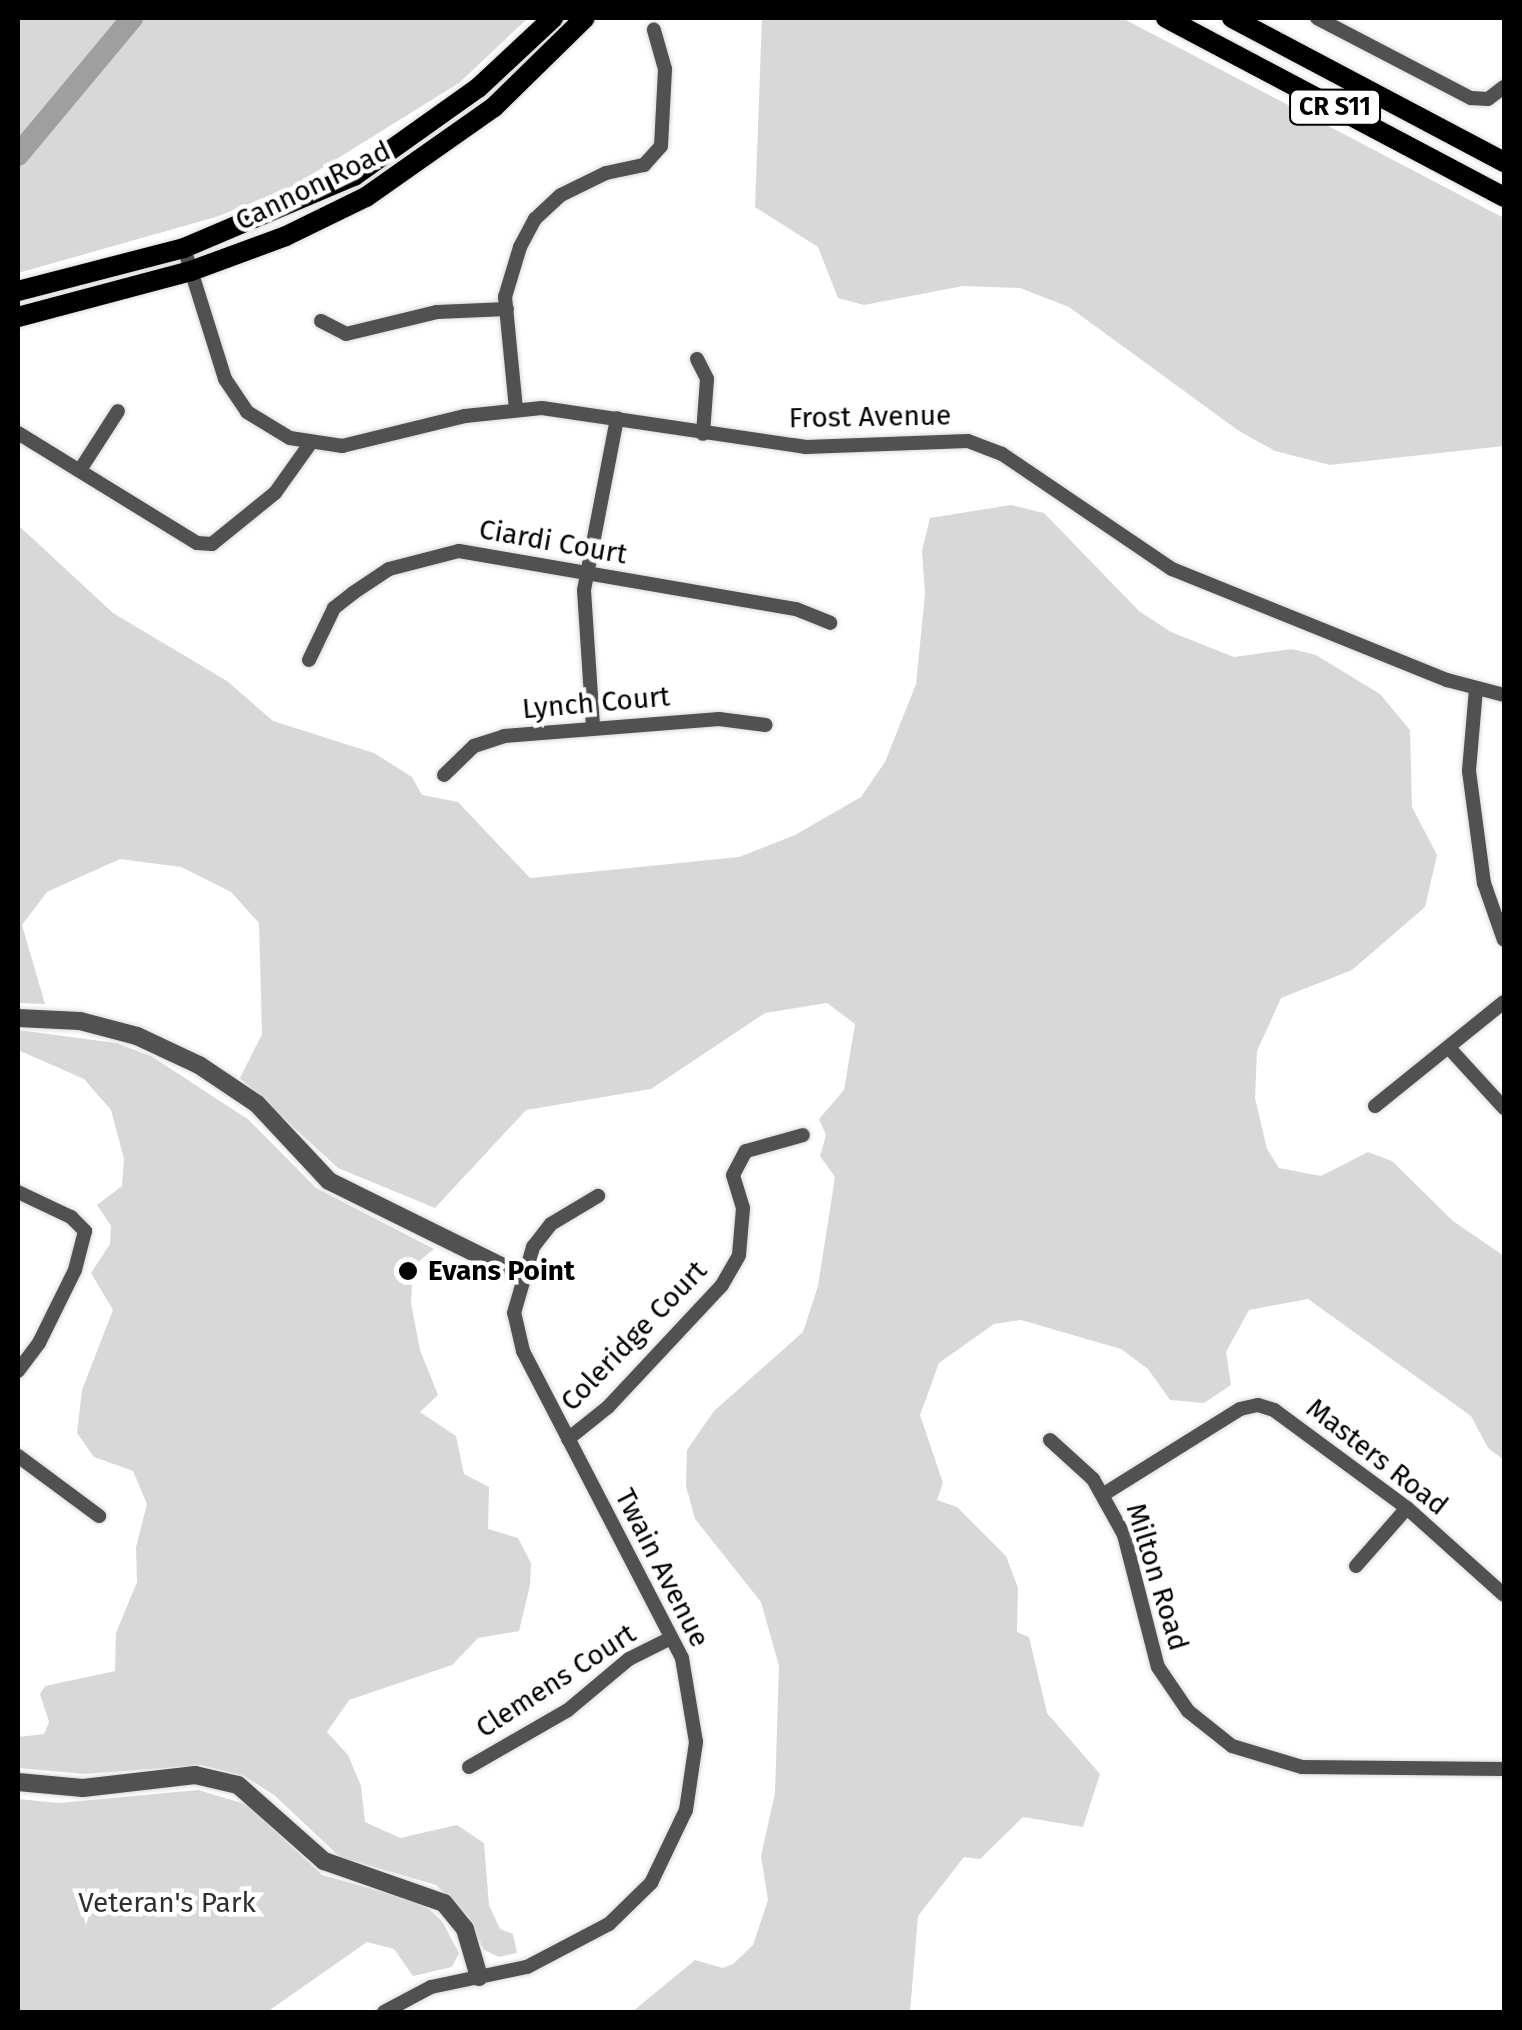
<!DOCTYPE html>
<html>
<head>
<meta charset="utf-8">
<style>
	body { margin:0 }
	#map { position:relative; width:1522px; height:2030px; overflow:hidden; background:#fff; font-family:"Fira Sans",sans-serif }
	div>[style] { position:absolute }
	.green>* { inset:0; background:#d8d8d8 }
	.river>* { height:22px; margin:-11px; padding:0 11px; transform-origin:11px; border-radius:11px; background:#9f9f9f }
	.roads { filter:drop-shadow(0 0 2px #dbdbdb) drop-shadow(0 0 2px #dbdbdb) }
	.minor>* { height:14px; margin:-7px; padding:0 7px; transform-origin:7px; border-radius:7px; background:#515151 }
	.tertiary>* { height:18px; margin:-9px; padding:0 9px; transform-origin:9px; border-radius:9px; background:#515151 }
	.primary>* { height:20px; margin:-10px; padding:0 10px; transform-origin:10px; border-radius:10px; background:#000 }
	.dots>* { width:28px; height:28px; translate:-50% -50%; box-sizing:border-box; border:5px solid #fff; border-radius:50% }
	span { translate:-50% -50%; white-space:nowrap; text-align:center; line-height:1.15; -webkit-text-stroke:9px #fff; paint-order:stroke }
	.shield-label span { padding:2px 8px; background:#fff; border:2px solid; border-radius:8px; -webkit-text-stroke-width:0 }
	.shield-label { font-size:25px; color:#000; font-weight:700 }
	.street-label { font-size:28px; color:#000 }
	.poi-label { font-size:28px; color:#000; font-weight:700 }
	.left { translate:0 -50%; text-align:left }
	.park-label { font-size:28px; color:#2f2f2f }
	.frame { position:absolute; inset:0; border:20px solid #000; pointer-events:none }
</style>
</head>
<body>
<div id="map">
	<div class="green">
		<div style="clip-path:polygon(18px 18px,528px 18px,459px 83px,293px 186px,216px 217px,18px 273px)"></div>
		<div style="clip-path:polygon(762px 18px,1122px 18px,1504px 218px,1504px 446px,1330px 465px,1275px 451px,1239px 431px,1069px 307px,1020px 288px,963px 286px,864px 305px,838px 298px,818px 247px,755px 207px)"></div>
		<div style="clip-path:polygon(1011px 505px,1044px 513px,1139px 611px,1171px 632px,1234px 657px,1292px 649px,1316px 655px,1380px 694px,1410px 730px,1412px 807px,1437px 855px,1425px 907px,1352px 970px,1281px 998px,1257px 1051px,1255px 1098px,1267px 1149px,1279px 1168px,1321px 1176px,1368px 1152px,1392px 1161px,1453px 1221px,1504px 1256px,1504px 1460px,1488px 1448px,1471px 1416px,1308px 1299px,1249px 1310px,1226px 1352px,1231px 1385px,1204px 1403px,1170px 1400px,1148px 1369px,1121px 1349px,1021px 1320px,994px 1324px,939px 1363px,920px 1415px,943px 1483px,937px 1500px,957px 1507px,1006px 1556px,1018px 1588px,1017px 1632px,1029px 1637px,1047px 1713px,1100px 1774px,1083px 1827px,1023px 1817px,980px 1859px,964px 1857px,918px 1916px,910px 2012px,632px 2012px,695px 1960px,723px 1968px,733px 1964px,753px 1945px,768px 1900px,761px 1856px,775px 1793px,779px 1666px,761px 1602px,695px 1519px,686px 1486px,687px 1450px,714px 1411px,803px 1332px,818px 1286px,835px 1177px,820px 1156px,826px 1135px,819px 1119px,844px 1090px,855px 1024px,827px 1003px,765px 1013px,651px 1089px,526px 1110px,435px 1208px,338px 1168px,240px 1078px,262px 1034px,259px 923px,231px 892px,181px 867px,120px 859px,47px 892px,22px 925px,45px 1004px,18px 1003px,18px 525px,113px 613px,227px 681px,273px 721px,374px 753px,412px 777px,422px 795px,458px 802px,530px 878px,739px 857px,795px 835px,861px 797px,885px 762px,916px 684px,925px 594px,922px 550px,930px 518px)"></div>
		<div style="clip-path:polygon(18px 1030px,116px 1043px,151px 1056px,249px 1120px,316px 1188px,434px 1249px,413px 1266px,411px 1303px,420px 1350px,438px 1395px,420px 1412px,456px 1436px,464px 1474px,489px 1487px,488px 1529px,518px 1538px,531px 1563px,530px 1585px,519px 1631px,478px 1638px,452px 1665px,349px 1700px,327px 1732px,348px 1755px,361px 1786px,365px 1822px,400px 1838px,457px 1825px,484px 1843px,489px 1905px,500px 1929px,513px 1934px,517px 1953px,499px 1957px,484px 1950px,468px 1916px,436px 1885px,340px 1857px,274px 1795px,244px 1776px,202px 1765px,85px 1774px,18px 1768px,18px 1737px,44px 1734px,49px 1722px,40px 1694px,45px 1686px,115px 1671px,116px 1633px,137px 1582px,136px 1547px,147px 1504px,133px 1471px,94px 1457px,77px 1433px,82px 1390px,113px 1310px,91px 1273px,110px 1244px,111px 1226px,97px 1205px,122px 1186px,124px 1159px,111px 1110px,84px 1079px,18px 1050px)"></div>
		<div style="clip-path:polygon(198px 1790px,248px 1805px,322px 1875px,422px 1903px,442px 1921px,459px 1953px,452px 1967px,413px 1976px,394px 1949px,367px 1942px,267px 2012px,18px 2012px,18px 1799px,59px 1803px)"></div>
	</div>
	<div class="river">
		<div style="left:18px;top:155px;width:178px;rotate:-50.2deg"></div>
	</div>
	<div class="roads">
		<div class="minor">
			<div style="left:1317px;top:18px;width:174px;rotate:27.5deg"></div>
			<div style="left:1471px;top:98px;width:17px;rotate:3deg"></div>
			<div style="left:1488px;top:99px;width:20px;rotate:-37deg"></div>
			<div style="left:184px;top:248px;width:137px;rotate:72.6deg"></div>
			<div style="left:225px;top:379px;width:40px;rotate:56deg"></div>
			<div style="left:247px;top:412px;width:50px;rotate:31.2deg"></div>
			<div style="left:290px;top:438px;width:53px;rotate:8.7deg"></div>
			<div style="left:342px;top:446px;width:127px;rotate:-13.7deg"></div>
			<div style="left:465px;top:416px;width:77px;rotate:-5.9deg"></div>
			<div style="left:542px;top:408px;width:267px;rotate:8.4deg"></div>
			<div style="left:806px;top:447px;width:162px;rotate:-2.1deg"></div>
			<div style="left:968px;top:441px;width:36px;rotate:21deg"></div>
			<div style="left:1002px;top:454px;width:205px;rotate:34.1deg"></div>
			<div style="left:1172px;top:569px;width:297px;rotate:22deg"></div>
			<div style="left:1447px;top:680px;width:59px;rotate:14.7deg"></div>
			<div style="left:321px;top:321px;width:28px;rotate:27deg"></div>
			<div style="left:346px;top:334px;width:94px;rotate:-13.6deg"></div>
			<div style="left:437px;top:312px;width:70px;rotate:-2.5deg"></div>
			<div style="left:697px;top:359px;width:22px;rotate:63deg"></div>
			<div style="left:707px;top:379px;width:55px;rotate:94.2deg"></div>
			<div style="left:516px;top:409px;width:113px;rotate:-95.6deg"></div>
			<div style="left:505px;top:297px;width:52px;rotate:-73.3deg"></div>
			<div style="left:520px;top:247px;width:32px;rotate:-62deg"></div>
			<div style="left:535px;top:219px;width:35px;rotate:-43deg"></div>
			<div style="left:561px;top:195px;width:50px;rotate:-26.1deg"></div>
			<div style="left:606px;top:173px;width:39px;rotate:-12deg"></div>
			<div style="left:644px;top:165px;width:25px;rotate:-48deg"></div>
			<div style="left:661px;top:146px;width:77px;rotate:-87deg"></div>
			<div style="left:665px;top:69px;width:41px;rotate:-105.8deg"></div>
			<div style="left:18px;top:433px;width:210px;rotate:31.6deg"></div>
			<div style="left:197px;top:543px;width:15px;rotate:4deg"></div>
			<div style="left:212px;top:544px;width:81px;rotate:-39deg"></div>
			<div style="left:275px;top:493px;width:60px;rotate:-54.5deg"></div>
			<div style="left:80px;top:470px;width:70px;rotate:-57.2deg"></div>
			<div style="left:309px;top:660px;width:58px;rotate:-64.3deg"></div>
			<div style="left:334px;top:608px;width:24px;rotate:-38deg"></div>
			<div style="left:353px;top:593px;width:43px;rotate:-33.7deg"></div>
			<div style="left:389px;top:569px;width:72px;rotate:-14.4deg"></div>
			<div style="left:459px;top:551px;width:342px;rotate:9.8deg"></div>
			<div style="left:796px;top:609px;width:37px;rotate:22deg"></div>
			<div style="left:1476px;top:689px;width:82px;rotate:94.9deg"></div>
			<div style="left:1469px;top:771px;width:113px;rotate:82.4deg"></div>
			<div style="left:1484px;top:883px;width:60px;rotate:70.7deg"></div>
			<div style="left:593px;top:726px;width:136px;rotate:-93.8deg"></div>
			<div style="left:584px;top:590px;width:175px;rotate:-79.1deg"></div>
			<div style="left:444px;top:775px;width:42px;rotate:-44deg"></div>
			<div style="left:474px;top:746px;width:32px;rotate:-18deg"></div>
			<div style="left:504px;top:736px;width:216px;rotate:-4.5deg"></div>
			<div style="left:719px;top:719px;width:47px;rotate:7.3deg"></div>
			<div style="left:1450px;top:1049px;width:80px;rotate:47.5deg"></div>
			<div style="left:1375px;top:1106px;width:166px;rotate:-38.9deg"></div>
			<div style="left:18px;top:1192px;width:59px;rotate:25.3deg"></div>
			<div style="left:71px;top:1217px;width:20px;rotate:45deg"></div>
			<div style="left:85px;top:1231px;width:40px;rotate:104.4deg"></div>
			<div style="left:75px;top:1270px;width:81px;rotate:116.3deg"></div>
			<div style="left:39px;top:1343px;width:35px;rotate:127deg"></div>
			<div style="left:568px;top:1439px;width:51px;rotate:-38.7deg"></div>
			<div style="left:608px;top:1407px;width:167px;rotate:-46.9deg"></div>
			<div style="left:722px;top:1285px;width:34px;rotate:-60deg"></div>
			<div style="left:739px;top:1255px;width:47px;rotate:-85.1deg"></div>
			<div style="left:743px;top:1208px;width:34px;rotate:-107deg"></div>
			<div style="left:733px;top:1175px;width:27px;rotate:-62deg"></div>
			<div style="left:746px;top:1151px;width:59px;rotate:-15.7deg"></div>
			<div style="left:1050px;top:1440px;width:58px;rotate:42.2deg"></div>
			<div style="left:1093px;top:1479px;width:64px;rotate:61deg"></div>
			<div style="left:1124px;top:1535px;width:136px;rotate:75.6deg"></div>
			<div style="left:1158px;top:1667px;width:53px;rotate:55.7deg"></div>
			<div style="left:1188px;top:1711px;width:56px;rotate:38.5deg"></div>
			<div style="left:1232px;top:1746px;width:73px;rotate:16.7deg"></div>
			<div style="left:1302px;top:1767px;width:202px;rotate:0.6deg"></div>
			<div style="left:18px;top:1456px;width:101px;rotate:36.5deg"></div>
			<div style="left:1104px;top:1494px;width:160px;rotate:-32deg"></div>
			<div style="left:1240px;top:1409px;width:18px;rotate:-13deg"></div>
			<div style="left:1258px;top:1405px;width:17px;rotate:17deg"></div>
			<div style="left:1274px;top:1410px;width:165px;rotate:36.4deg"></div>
			<div style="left:1407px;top:1508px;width:130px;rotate:41.9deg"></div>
			<div style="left:1356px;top:1566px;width:77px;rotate:-48.7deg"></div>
			<div style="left:469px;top:1767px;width:114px;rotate:-29.9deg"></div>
			<div style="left:568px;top:1710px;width:80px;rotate:-39.9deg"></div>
			<div style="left:629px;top:1659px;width:47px;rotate:-26.6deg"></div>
			<div style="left:384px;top:2012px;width:53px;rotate:-28deg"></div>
			<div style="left:431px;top:1987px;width:98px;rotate:-11.8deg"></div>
			<div style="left:527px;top:1967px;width:93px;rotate:-27.7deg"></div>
			<div style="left:609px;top:1924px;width:59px;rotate:-44.3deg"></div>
			<div style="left:651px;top:1883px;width:81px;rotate:-64.4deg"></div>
			<div style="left:686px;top:1810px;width:69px;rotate:-81.6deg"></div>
			<div style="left:696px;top:1742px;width:85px;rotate:-99.5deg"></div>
			<div style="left:682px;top:1658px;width:346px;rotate:-117.4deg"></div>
			<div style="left:523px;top:1351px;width:39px;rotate:-103deg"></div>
			<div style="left:514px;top:1313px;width:69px;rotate:-73.9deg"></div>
			<div style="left:533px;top:1247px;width:29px;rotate:-52deg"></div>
			<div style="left:551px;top:1224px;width:55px;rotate:-30.8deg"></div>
		</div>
		<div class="tertiary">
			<div style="left:18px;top:1018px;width:62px;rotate:2.8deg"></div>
			<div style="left:80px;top:1021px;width:59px;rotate:14.7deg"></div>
			<div style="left:137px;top:1036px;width:68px;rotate:25.1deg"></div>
			<div style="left:199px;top:1065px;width:70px;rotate:33.9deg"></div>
			<div style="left:257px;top:1104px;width:105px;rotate:46.9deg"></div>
			<div style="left:329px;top:1181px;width:214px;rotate:26.3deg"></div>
			<div style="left:18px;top:1782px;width:65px;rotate:5.3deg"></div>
			<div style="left:83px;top:1788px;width:113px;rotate:-6.6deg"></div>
			<div style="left:195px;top:1775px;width:44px;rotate:13.1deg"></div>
			<div style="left:238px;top:1785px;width:115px;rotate:41.5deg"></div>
			<div style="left:324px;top:1861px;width:127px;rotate:19.3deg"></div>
			<div style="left:444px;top:1903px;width:33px;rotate:51deg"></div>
			<div style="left:465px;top:1929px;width:50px;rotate:73.7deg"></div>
		</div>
		<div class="primary">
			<div style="left:1166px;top:18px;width:382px;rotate:27.9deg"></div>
			<div style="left:1232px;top:18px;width:308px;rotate:27.9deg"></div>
			<div style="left:18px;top:291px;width:171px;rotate:-14.5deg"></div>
			<div style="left:184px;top:248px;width:185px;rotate:-23deg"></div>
			<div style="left:354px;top:176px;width:152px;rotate:-35.4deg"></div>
			<div style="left:478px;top:88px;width:103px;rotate:-43deg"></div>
			<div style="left:18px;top:317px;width:179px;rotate:-14.9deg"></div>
			<div style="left:191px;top:271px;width:101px;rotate:-20.2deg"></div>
			<div style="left:286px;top:236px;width:89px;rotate:-26deg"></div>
			<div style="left:366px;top:197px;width:156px;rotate:-35.1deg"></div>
			<div style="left:494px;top:107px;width:127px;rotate:-44.4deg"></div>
		</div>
	</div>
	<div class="dots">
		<div style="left:408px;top:1271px;background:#000"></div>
	</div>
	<div class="shield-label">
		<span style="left:1335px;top:107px">CR S11</span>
	</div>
	<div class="street-label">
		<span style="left:313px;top:186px;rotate:-26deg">Cannon Road</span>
		<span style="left:870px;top:417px;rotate:-1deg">Frost Avenue</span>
		<span style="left:553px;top:542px;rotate:10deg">Ciardi Court</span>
		<span style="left:596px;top:703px;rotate:-5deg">Lynch Court</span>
		<span style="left:634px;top:1336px;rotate:-46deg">Coleridge Court</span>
		<span style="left:1377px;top:1457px;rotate:38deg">Masters Road</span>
		<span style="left:662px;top:1568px;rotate:63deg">Twain Avenue</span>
		<span style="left:1157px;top:1577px;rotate:73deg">Milton Road</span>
		<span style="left:556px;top:1681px;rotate:-33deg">Clemens Court</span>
	</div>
	<div class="poi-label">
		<span class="left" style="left:428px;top:1271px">Evans Point</span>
	</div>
	<div class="park-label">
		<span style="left:167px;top:1903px">Veteran's Park</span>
	</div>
	<div class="frame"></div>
</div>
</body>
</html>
